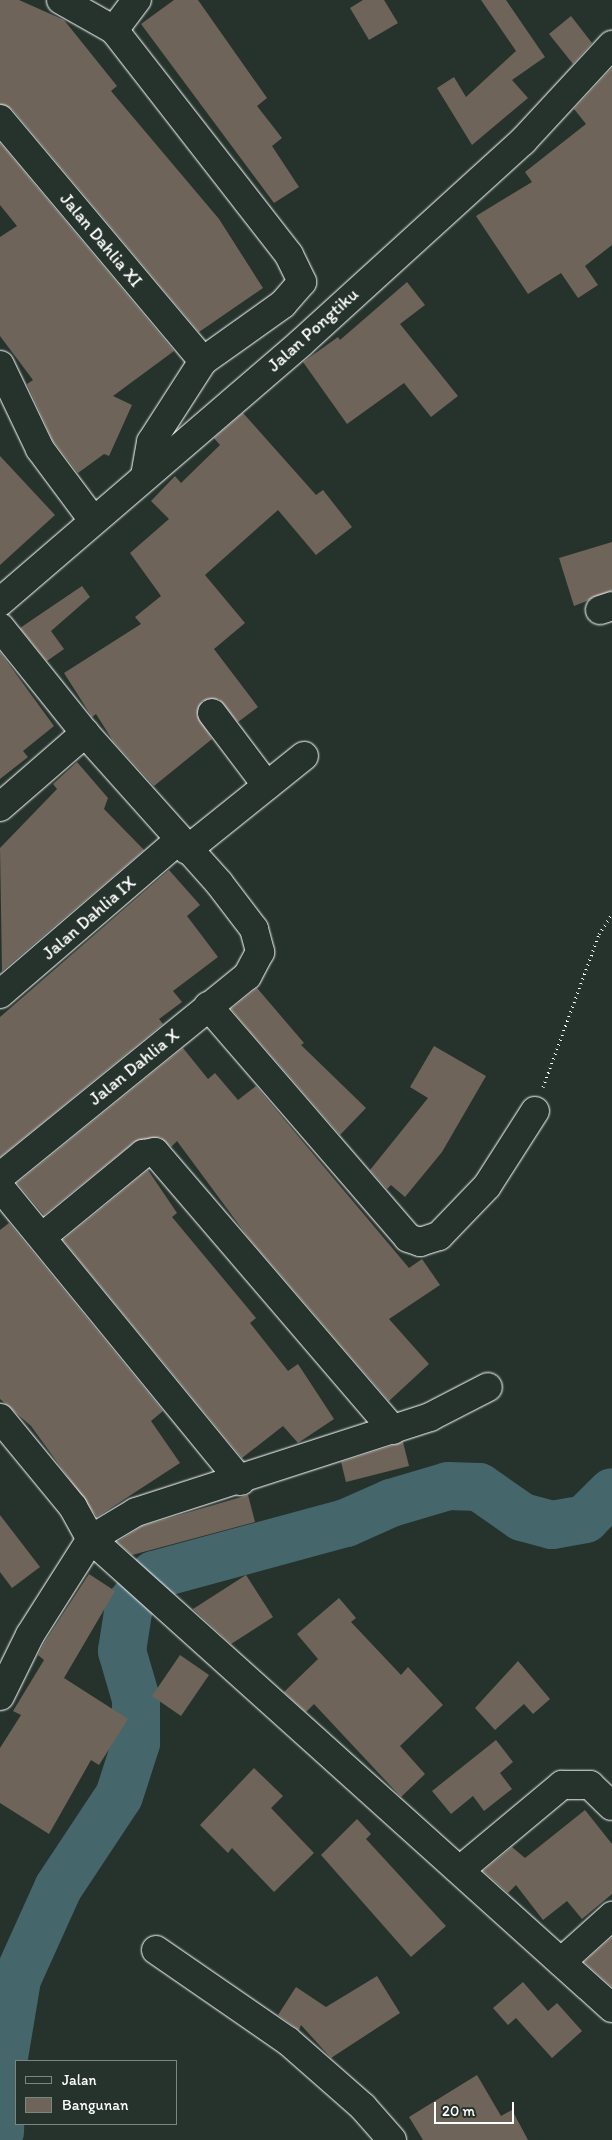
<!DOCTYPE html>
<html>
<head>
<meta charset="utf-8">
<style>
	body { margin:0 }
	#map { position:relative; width:612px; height:2140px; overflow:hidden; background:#26332d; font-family:Itim,sans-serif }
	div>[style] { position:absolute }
	.river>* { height:48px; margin:-24px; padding:0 24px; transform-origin:24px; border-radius:24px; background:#45666b }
	.building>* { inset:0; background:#6f6459 }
	.path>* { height:3px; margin-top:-1.5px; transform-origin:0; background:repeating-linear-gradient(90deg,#fff 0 1px,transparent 0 5px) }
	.roads { filter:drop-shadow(0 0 1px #fff) drop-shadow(0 0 1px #fff) }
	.minor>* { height:28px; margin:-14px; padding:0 14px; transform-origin:14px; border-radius:14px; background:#26332d }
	span { translate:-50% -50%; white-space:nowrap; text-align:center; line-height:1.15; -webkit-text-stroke:4.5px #26332d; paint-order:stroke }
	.street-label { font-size:18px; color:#fff }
	.legend { position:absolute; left:15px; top:2060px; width:162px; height:65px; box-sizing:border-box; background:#26332d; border:1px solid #7d8581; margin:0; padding:6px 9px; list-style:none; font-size:15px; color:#fff }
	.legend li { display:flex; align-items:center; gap:10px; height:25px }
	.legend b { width:25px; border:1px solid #7d8581 }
	.scale { position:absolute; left:434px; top:2102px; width:80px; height:22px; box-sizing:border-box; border:2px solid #fff; border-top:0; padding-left:6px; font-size:15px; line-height:18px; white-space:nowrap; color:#fff; -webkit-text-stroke:4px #26332d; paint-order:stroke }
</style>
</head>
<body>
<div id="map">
	<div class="river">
		<div style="left:0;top:2132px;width:63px;rotate:-88.2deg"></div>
		<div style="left:2px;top:2069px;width:91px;rotate:-80.5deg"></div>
		<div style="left:17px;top:1979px;width:100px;rotate:-65.7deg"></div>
		<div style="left:58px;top:1888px;width:110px;rotate:-56.5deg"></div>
		<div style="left:119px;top:1796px;width:56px;rotate:-72.2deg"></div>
		<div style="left:136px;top:1743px;width:44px;rotate:-90deg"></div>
		<div style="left:136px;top:1699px;width:50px;rotate:-106.3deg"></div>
		<div style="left:122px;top:1651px;width:46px;rotate:-81.2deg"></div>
		<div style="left:129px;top:1606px;width:40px;rotate:-51deg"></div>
		<div style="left:154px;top:1575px;width:199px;rotate:-15.2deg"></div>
		<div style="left:346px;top:1523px;width:49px;rotate:-24deg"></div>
		<div style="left:391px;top:1503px;width:59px;rotate:-16.6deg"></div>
		<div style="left:448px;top:1486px;width:31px;rotate:2deg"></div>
		<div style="left:479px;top:1487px;width:52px;rotate:34.9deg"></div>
		<div style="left:522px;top:1517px;width:31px;rotate:15deg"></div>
		<div style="left:552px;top:1525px;width:34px;rotate:-10deg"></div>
		<div style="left:585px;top:1519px;width:38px;rotate:-45deg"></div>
	</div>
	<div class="building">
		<div style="clip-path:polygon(0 0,19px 0,64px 20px,117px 86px,111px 91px,219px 219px,263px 288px,199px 332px,12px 109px,0 104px)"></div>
		<div style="clip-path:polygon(174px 0,198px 0,267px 98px,257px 106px,282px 138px,272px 146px,299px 187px,274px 203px,141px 24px)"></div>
		<div style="clip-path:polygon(363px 0,384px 0,398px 23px,369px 40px,350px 8px)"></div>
		<div style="clip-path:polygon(481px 0,506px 0,545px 57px,512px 80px,528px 98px,472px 145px,437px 88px,454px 77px,466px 97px,516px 51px)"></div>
		<div style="clip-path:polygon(571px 16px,592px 43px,573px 64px,549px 34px)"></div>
		<div style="clip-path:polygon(612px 68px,612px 245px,585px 266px,598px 285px,578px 298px,561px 273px,528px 294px,476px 216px,532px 182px,525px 172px,586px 124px,574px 109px)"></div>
		<div style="clip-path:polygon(0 143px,174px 351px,113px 396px,132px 405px,109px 456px,104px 454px,78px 473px,53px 441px,27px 384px,33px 380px,0 336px,0 237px,17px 226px,0 205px)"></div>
		<div style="clip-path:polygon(407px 282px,425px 305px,400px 324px,458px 396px,431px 417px,404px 383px,347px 424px,303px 362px,338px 337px,340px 340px)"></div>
		<div style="clip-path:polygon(243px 413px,316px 495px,323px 490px,352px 527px,316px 555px,278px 510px,205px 575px,245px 623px,214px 649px,258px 707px,238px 722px,219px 699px,202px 701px,197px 715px,212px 739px,154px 786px,113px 741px,96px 714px,92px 717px,64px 673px,141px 624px,135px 617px,161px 596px,130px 553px,169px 519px,151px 501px,175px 476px,181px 483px,220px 445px,214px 438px)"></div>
		<div style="clip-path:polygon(0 456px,55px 515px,0 565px)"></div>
		<div style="clip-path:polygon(612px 542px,612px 591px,574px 606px,559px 558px)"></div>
		<div style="clip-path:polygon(82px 586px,90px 597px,51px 631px,64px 649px,47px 661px,20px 628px)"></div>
		<div style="clip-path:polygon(0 652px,54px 726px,23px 751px,28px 757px,0 779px)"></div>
		<div style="clip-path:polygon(77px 762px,108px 798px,104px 809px,144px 850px,2px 971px,0 848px,57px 789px,53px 784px)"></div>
		<div style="clip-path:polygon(169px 870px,200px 905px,187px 916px,218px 957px,173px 991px,182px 1002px,159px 1019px,163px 1024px,0 1157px,0 1017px)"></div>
		<div style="clip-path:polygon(257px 988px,304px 1043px,301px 1045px,366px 1108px,340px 1135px,231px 1009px)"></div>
		<div style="clip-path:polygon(434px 1046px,486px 1076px,442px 1152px,405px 1197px,391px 1185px,387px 1189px,370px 1170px,428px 1098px,410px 1087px)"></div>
		<div style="clip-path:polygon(183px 1048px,208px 1079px,215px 1073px,238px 1100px,256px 1086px,409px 1268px,422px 1259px,440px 1285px,389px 1319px,429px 1364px,389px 1401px,248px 1237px,177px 1141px,171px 1147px,160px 1137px,134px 1142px,44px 1215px,17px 1183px)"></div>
		<div style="clip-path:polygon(148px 1170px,177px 1213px,172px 1217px,256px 1318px,250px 1323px,288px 1371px,298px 1364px,334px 1419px,298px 1443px,283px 1426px,242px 1458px,63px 1240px)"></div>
		<div style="clip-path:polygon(9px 1223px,163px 1411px,151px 1421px,180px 1463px,97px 1517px,31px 1426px,0 1399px,0 1230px)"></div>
		<div style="clip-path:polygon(403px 1442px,409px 1466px,346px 1482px,341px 1462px)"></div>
		<div style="clip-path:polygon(248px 1495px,255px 1522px,132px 1555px,117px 1542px,142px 1526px)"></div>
		<div style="clip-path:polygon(0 1515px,40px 1567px,12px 1588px,0 1572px)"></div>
		<div style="clip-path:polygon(89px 1574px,115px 1591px,64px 1678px,128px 1719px,99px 1765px,91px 1760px,49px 1834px,0 1803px,0 1748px,21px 1715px,13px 1711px,44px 1660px,38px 1655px,44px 1643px)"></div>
		<div style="clip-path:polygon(246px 1575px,273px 1617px,231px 1644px,193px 1609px)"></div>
		<div style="clip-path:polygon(339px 1598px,356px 1618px,351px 1622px,401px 1675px,408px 1667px,443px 1705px,400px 1746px,425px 1774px,401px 1797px,314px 1704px,306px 1712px,284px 1692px,318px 1659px,297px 1634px)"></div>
		<div style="clip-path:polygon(180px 1655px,209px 1675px,181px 1716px,152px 1696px)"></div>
		<div style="clip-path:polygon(518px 1661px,550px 1699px,533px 1714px,524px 1704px,495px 1730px,475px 1708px)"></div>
		<div style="clip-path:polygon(496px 1740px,513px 1762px,500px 1773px,512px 1789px,484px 1811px,473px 1796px,451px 1814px,432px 1791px)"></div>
		<div style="clip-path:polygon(254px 1768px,283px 1796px,271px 1808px,314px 1853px,274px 1892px,232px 1848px,228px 1853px,200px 1825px)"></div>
		<div style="clip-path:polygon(585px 1810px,612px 1844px,612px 1894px,582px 1919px,567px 1901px,543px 1920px,516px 1885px,508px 1893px,483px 1871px,512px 1847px,525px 1858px)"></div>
		<div style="clip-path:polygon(357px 1819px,371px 1834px,366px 1839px,446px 1926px,411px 1957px,321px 1855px)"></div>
		<div style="clip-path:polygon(612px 1937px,612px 1987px,584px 1962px)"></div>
		<div style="clip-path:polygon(377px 1976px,400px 2013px,331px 2058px,301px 2025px,299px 2030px,278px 2015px,296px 1987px,326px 2007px)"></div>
		<div style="clip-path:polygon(523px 1982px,548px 2011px,557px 2003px,582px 2031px,552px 2058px,516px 2018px,508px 2025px,493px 2008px)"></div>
		<div style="clip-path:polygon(477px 2075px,501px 2116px,512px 2110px,528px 2140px,423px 2140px,409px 2117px)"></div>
	</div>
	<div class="path">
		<div style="left:543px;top:1087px;width:163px;rotate:-69.9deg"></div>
		<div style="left:599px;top:934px;width:24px;rotate:-57deg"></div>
	</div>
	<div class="roads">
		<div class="minor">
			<div style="left:61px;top:0;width:61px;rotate:29.5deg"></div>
			<div style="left:114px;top:30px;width:285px;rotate:52.1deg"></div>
			<div style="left:289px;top:255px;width:30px;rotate:64deg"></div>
			<div style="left:302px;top:282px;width:29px;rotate:131deg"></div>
			<div style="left:283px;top:304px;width:98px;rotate:144.5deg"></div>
			<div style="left:203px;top:361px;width:96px;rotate:122.7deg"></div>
			<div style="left:151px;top:442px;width:34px;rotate:100deg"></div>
			<div style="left:114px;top:30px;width:38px;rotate:-53deg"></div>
			<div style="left:0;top:119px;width:316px;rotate:50deg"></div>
			<div style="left:0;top:365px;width:93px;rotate:64.5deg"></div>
			<div style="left:40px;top:449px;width:89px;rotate:53.3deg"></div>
			<div style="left:0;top:602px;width:397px;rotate:-40.7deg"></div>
			<div style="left:301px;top:343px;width:300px;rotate:-42.3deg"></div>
			<div style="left:523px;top:141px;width:131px;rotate:-47.2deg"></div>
			<div style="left:600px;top:610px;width:13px;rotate:-18deg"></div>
			<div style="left:0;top:627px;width:136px;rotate:51.3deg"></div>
			<div style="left:85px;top:733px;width:201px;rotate:48.2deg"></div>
			<div style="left:219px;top:883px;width:58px;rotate:52.7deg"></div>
			<div style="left:254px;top:929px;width:24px;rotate:75deg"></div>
			<div style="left:260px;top:952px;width:27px;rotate:118deg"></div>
			<div style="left:247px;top:976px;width:318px;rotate:140.9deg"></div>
			<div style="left:212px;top:713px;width:91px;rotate:53deg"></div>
			<div style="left:0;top:807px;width:113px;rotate:-41deg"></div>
			<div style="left:187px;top:850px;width:150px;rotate:-38.8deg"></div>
			<div style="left:0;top:994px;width:235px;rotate:-40.7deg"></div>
			<div style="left:208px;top:1006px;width:306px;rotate:49.2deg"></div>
			<div style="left:408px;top:1238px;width:13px;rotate:18deg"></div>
			<div style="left:420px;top:1242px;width:20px;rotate:-18deg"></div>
			<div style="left:439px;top:1236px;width:69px;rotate:-46.2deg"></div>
			<div style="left:487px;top:1186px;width:89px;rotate:-57.4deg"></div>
			<div style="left:0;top:1187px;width:380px;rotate:50.7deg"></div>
			<div style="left:42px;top:1237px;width:131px;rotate:-39.4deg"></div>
			<div style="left:143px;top:1154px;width:12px;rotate:-9deg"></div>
			<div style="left:155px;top:1152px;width:366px;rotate:49.4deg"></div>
			<div style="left:0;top:1418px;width:115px;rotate:50.6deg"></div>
			<div style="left:73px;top:1507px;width:37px;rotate:61deg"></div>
			<div style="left:91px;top:1539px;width:701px;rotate:41.99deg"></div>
			<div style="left:0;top:1696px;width:68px;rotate:-63.8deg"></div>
			<div style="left:30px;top:1635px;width:114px;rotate:-57.6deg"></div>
			<div style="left:91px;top:1539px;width:52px;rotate:-31deg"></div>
			<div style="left:136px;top:1512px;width:309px;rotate:-17.9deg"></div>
			<div style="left:430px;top:1417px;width:65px;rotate:-27.3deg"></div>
			<div style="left:460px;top:1870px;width:133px;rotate:-39.8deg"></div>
			<div style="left:562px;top:1785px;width:28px"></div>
			<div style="left:590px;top:1785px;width:30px;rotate:44deg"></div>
			<div style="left:156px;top:1950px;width:160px;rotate:34.6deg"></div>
			<div style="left:288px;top:2041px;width:100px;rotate:41.3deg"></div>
			<div style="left:363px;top:2107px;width:44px;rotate:48.7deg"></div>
			<div style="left:561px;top:1962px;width:69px;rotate:-42deg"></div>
		</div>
	</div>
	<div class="street-label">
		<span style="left:101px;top:240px;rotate:50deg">Jalan Dahlia XI</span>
		<span style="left:313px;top:330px;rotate:-42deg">Jalan Pongtiku</span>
		<span style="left:89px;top:918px;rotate:-41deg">Jalan Dahlia IX</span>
		<span style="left:134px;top:1067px;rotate:-39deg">Jalan Dahlia X</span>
	</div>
	<ul class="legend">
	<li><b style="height:6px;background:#26332d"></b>Jalan</li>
	<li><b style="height:14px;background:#6f6459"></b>Bangunan</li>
	</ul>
	<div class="scale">20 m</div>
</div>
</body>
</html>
